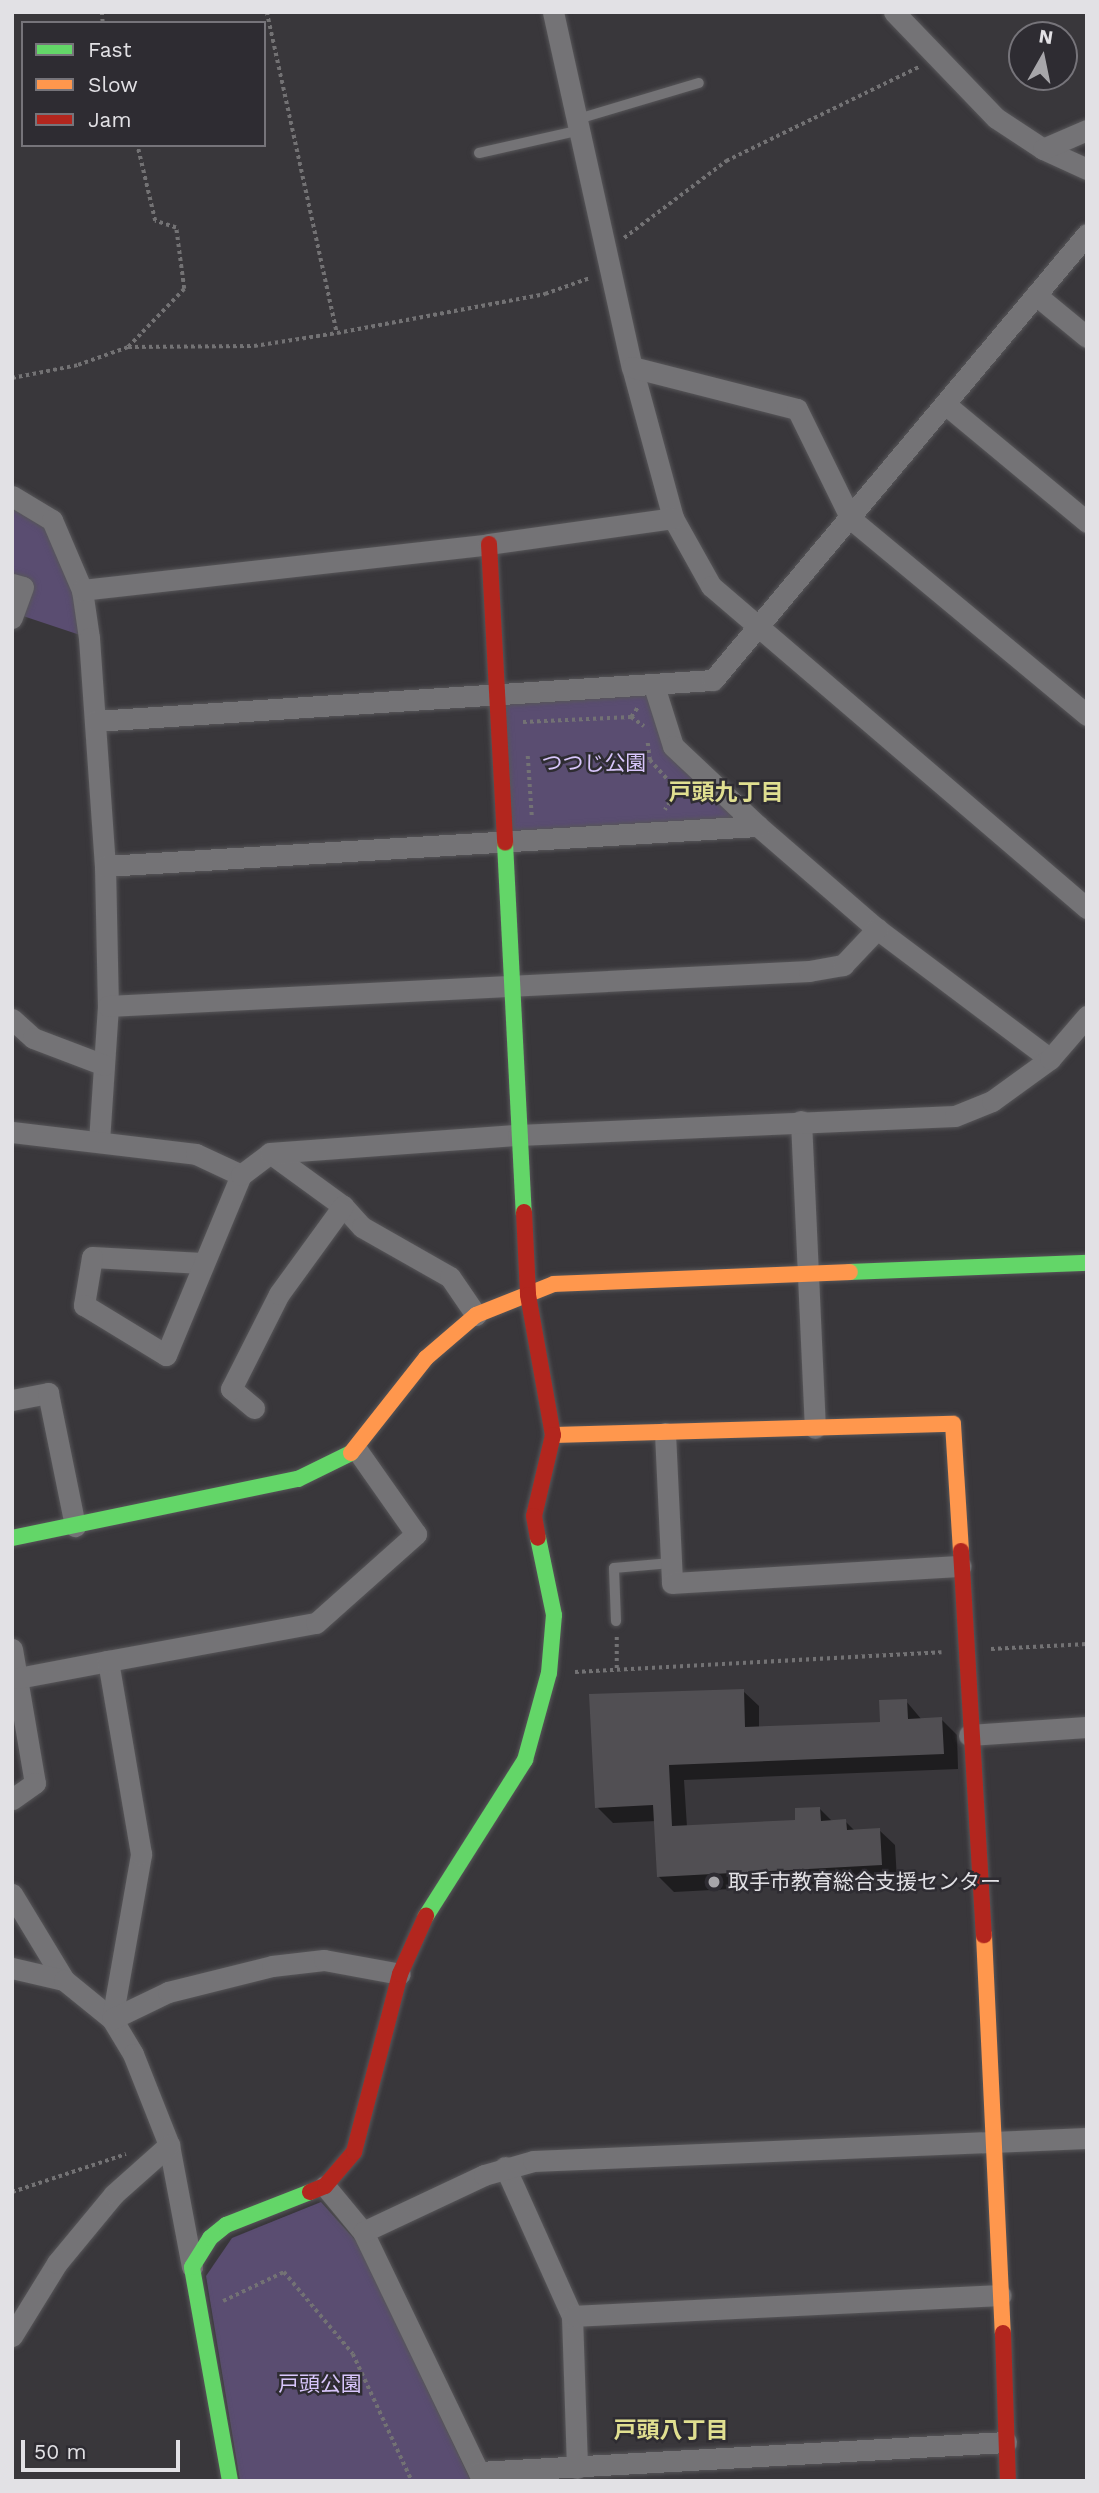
<!DOCTYPE html>
<html>
<head>
<meta charset="utf-8">
<style>
	body { margin:0 }
	#map { position:relative; width:1099px; height:2493px; overflow:hidden; background:#39373b; font-family:"Work Sans","Noto Sans JP",sans-serif }
	div>[style] { position:absolute }
	.green>* { inset:0; background:#5a4d71 }
	.shadow>* { inset:0; background:#0007 }
	.building>* { inset:0; background:#514f53 }
	.path>* { height:3.5px; margin-top:-1.75px; transform-origin:0; background:repeating-linear-gradient(90deg,#737274 0 3.5px,transparent 0 7px) }
	.roads { filter:drop-shadow(0 0 2px #575659) drop-shadow(0 0 2px #575659) }
	.lane>* { height:10px; margin:-5px; padding:0 5px; transform-origin:5px; border-radius:5px; background:#747376 }
	.street>* { height:21px; margin:-10.5px; padding:0 10.5px; transform-origin:10.5px; border-radius:10.5px; background:#747376 }
	.fast>* { height:16px; margin:-8px; padding:0 8px; transform-origin:8px; border-radius:8px; background:#63d668 }
	.slow>* { height:16px; margin:-8px; padding:0 8px; transform-origin:8px; border-radius:8px; background:#ff974d }
	.jam>* { height:16px; margin:-8px; padding:0 8px; transform-origin:8px; border-radius:8px; background:#b3261e }
	.dots>* { width:19px; height:19px; translate:-50% -50%; box-sizing:border-box; border:4px solid #2e2c32; border-radius:50% }
	span { translate:-50% -50%; white-space:nowrap; text-align:center; line-height:1.15; -webkit-text-stroke:5px #2e2c32; paint-order:stroke }
	.park-label { font-size:21px; color:#d8c6fb }
	.poi-label { font-size:21px; color:#e2e1e5 }
	.left { translate:0 -50%; text-align:left }
	.neighbourhood-label { font-size:23px; color:#e0df90; font-weight:700 }
	.frame { position:absolute; inset:0; border:14px solid #e2e1e5; pointer-events:none }
	.legend { position:absolute; left:21px; top:21px; width:245px; height:126px; box-sizing:border-box; background:#2e2c32; border:2px solid #76747a; margin:0; padding:9px 12px; list-style:none; font-size:21px; color:#e2e1e5 }
	.legend li { display:flex; align-items:center; gap:14px; height:35px }
	.legend b { width:35px; border:2px solid #76747a }
	.north { position:absolute; left:1008px; top:21px; width:70px; height:70px; box-sizing:border-box; background:#2e2c32; border:2px solid #76747a; border-radius:50%; rotate:9deg; font-size:19px; font-weight:700; line-height:28px; text-align:center; color:#e2e1e5 }
	.north::after { content:''; display:block; margin:auto; width:24px; height:32px; background:#a7a6aa; clip-path:polygon(50% 0,100% 100%,50% 72%,0 100%) }
	.scale { position:absolute; left:21px; top:2440px; width:159px; height:32px; box-sizing:border-box; border:4px solid #e2e1e5; border-top:0; padding-left:9px; font-size:21px; line-height:24px; white-space:nowrap; color:#e2e1e5; -webkit-text-stroke:5px #2e2c32; paint-order:stroke }
</style>
</head>
<body>
<div id="map">
	<div class="green">
		<div style="clip-path:polygon(12px 496px,52px 520px,89px 638px,14px 613px)"></div>
		<div style="clip-path:polygon(654px 686px,673px 746px,758px 826px,504px 842px,497px 695px)"></div>
		<div style="clip-path:polygon(321px 2202px,357px 2242px,471px 2481px,240px 2481px,206px 2276px,232px 2238px)"></div>
	</div>
	<div class="shadow">
		<div style="clip-path:polygon(743px 1691px,759px 1706px,759px 1728px,882px 1723px,906px 1701px,922px 1720px,941px 1719px,957px 1735px,958px 1769px,684px 1780px,687px 1827px,797px 1821px,820px 1809px,833px 1822px,845px 1821px,855px 1831px,879px 1830px,895px 1845px,897px 1880px,674px 1892px,659px 1877px,656px 1821px,613px 1823px,597px 1807px)"></div>
	</div>
	<div class="building">
		<div style="clip-path:polygon(744px 1689px,745px 1727px,880px 1722px,879px 1700px,907px 1699px,908px 1719px,942px 1717px,944px 1754px,669px 1765px,672px 1826px,795px 1820px,795px 1808px,820px 1807px,821px 1821px,846px 1819px,847px 1830px,880px 1828px,882px 1865px,657px 1877px,653px 1805px,595px 1808px,589px 1694px)"></div>
	</div>
	<div class="path">
		<div style="left:102px;top:12px;width:11px;rotate:85deg"></div>
		<div style="left:267px;top:12px;width:329px;rotate:77.7deg"></div>
		<div style="left:624px;top:238px;width:128px;rotate:-37deg"></div>
		<div style="left:726px;top:161px;width:215px;rotate:-26deg"></div>
		<div style="left:128px;top:347px;width:81px;rotate:-46deg"></div>
		<div style="left:184px;top:289px;width:62px;rotate:-97.5deg"></div>
		<div style="left:176px;top:228px;width:22px;rotate:-162deg"></div>
		<div style="left:155px;top:221px;width:78px;rotate:-103.3deg"></div>
		<div style="left:12px;top:378px;width:67px;rotate:-11.1deg"></div>
		<div style="left:78px;top:365px;width:53px;rotate:-19.8deg"></div>
		<div style="left:128px;top:347px;width:126px;rotate:-0.5deg"></div>
		<div style="left:254px;top:346px;width:84px;rotate:-8.9deg"></div>
		<div style="left:337px;top:333px;width:212px;rotate:-10.6deg"></div>
		<div style="left:545px;top:294px;width:48px;rotate:-19.6deg"></div>
		<div style="left:631px;top:717px;width:16px;rotate:35deg"></div>
		<div style="left:523px;top:722px;width:108px;rotate:-2.7deg"></div>
		<div style="left:631px;top:717px;width:12px;rotate:-55deg"></div>
		<div style="left:648px;top:743px;width:17px;rotate:83deg"></div>
		<div style="left:650px;top:760px;width:42px;rotate:47.9deg"></div>
		<div style="left:678px;top:791px;width:23px;rotate:124deg"></div>
		<div style="left:528px;top:756px;width:61px;rotate:86.2deg"></div>
		<div style="left:617px;top:1637px;width:32px;rotate:90deg"></div>
		<div style="left:991px;top:1649px;width:96px;rotate:-3deg"></div>
		<div style="left:575px;top:1672px;width:367px;rotate:-3.1deg"></div>
		<div style="left:12px;top:2192px;width:120px;rotate:-18.4deg"></div>
		<div style="left:223px;top:2301px;width:68px;rotate:-25.4deg"></div>
		<div style="left:284px;top:2272px;width:107px;rotate:49.9deg"></div>
		<div style="left:353px;top:2354px;width:140px;rotate:65.1deg"></div>
	</div>
	<div class="roads">
		<div class="lane">
			<div style="left:578px;top:119px;width:126px;rotate:-16.6deg"></div>
			<div style="left:479px;top:153px;width:105px;rotate:-12.7deg"></div>
			<div style="left:616px;top:1621px;width:53px;rotate:-92.2deg"></div>
			<div style="left:614px;top:1568px;width:57px;rotate:-5deg"></div>
		</div>
		<div class="street">
			<div style="left:553px;top:12px;width:364px;rotate:77.5deg"></div>
			<div style="left:632px;top:367px;width:156px;rotate:74.8deg"></div>
			<div style="left:673px;top:518px;width:78px;rotate:60.8deg"></div>
			<div style="left:711px;top:586px;width:495px;rotate:40.6deg"></div>
			<div style="left:894px;top:12px;width:147px;rotate:46.1deg"></div>
			<div style="left:996px;top:118px;width:56px;rotate:33.4deg"></div>
			<div style="left:1043px;top:149px;width:48px;rotate:24.4deg"></div>
			<div style="left:1043px;top:149px;width:48px;rotate:-23.4deg"></div>
			<div style="left:1036px;top:295px;width:66px;rotate:39.5deg"></div>
			<div style="left:632px;top:367px;width:170px;rotate:14.3deg"></div>
			<div style="left:797px;top:409px;width:123px;rotate:63.9deg"></div>
			<div style="left:851px;top:519px;width:307px;rotate:39.7deg"></div>
			<div style="left:945px;top:404px;width:185px;rotate:39.7deg"></div>
			<div style="left:12px;top:496px;width:47px;rotate:31deg"></div>
			<div style="left:52px;top:520px;width:76px;rotate:66.8deg"></div>
			<div style="left:82px;top:590px;width:49px;rotate:81.7deg"></div>
			<div style="left:89px;top:638px;width:229px;rotate:86deg"></div>
			<div style="left:105px;top:866px;width:140px;rotate:88.8deg"></div>
			<div style="left:108px;top:1006px;width:135px;rotate:93.8deg"></div>
			<div style="left:12px;top:584px;width:11px;rotate:15deg"></div>
			<div style="left:23px;top:587px;width:33px;rotate:110deg"></div>
			<div style="left:82px;top:590px;width:410px;rotate:-6.4deg"></div>
			<div style="left:489px;top:544px;width:186px;rotate:-8deg"></div>
			<div style="left:654px;top:686px;width:63px;rotate:72.4deg"></div>
			<div style="left:673px;top:746px;width:117px;rotate:43.3deg"></div>
			<div style="left:758px;top:826px;width:157px;rotate:40.9deg"></div>
			<div style="left:877px;top:929px;width:216px;rotate:36.9deg"></div>
			<div style="left:95px;top:721px;width:619px;rotate:-3.8deg"></div>
			<div style="left:713px;top:680px;width:582px;rotate:-50.02deg"></div>
			<div style="left:105px;top:866px;width:654px;rotate:-3.51deg"></div>
			<div style="left:108px;top:1006px;width:702px;rotate:-2.86deg"></div>
			<div style="left:809px;top:971px;width:35px;rotate:-10deg"></div>
			<div style="left:843px;top:965px;width:50px;rotate:-46.6deg"></div>
			<div style="left:12px;top:1019px;width:28px;rotate:42deg"></div>
			<div style="left:33px;top:1038px;width:76px;rotate:20.8deg"></div>
			<div style="left:801px;top:1121px;width:307px;rotate:87.4deg"></div>
			<div style="left:12px;top:1132px;width:185px;rotate:6.8deg"></div>
			<div style="left:196px;top:1154px;width:50px;rotate:25deg"></div>
			<div style="left:270px;top:1153px;width:90px;rotate:36deg"></div>
			<div style="left:343px;top:1206px;width:28px;rotate:48deg"></div>
			<div style="left:362px;top:1227px;width:101px;rotate:29.6deg"></div>
			<div style="left:450px;top:1277px;width:46px;rotate:55.6deg"></div>
			<div style="left:202px;top:1263px;width:110px;rotate:-176.9deg"></div>
			<div style="left:92px;top:1257px;width:49px;rotate:99.5deg"></div>
			<div style="left:84px;top:1305px;width:96px;rotate:31.4deg"></div>
			<div style="left:166px;top:1355px;width:195px;rotate:-67.4deg"></div>
			<div style="left:241px;top:1175px;width:36px;rotate:-37deg"></div>
			<div style="left:270px;top:1153px;width:249px;rotate:-4.2deg"></div>
			<div style="left:518px;top:1135px;width:437px;rotate:-2.5deg"></div>
			<div style="left:955px;top:1116px;width:40px;rotate:-22deg"></div>
			<div style="left:992px;top:1101px;width:72px;rotate:-35.9deg"></div>
			<div style="left:1050px;top:1059px;width:57px;rotate:-49.3deg"></div>
			<div style="left:12px;top:1400px;width:37px;rotate:-11deg"></div>
			<div style="left:48px;top:1393px;width:136px;rotate:78.5deg"></div>
			<div style="left:254px;top:1408px;width:30px;rotate:-140deg"></div>
			<div style="left:231px;top:1389px;width:106px;rotate:-63.2deg"></div>
			<div style="left:279px;top:1294px;width:109px;rotate:-54deg"></div>
			<div style="left:665px;top:1433px;width:150px;rotate:87.3deg"></div>
			<div style="left:672px;top:1583px;width:289px;rotate:-3.4deg"></div>
			<div style="left:12px;top:1649px;width:136px;rotate:80.3deg"></div>
			<div style="left:35px;top:1783px;width:28px;rotate:145deg"></div>
			<div style="left:18px;top:1678px;width:92px;rotate:-10.7deg"></div>
			<div style="left:969px;top:1735px;width:118px;rotate:-3.9deg"></div>
			<div style="left:12px;top:1894px;width:100px;rotate:58.8deg"></div>
			<div style="left:12px;top:1968px;width:53px;rotate:13deg"></div>
			<div style="left:64px;top:1980px;width:62px;rotate:39.1deg"></div>
			<div style="left:112px;top:2019px;width:41px;rotate:59deg"></div>
			<div style="left:133px;top:2054px;width:98px;rotate:68.4deg"></div>
			<div style="left:169px;top:2145px;width:124px;rotate:79.3deg"></div>
			<div style="left:112px;top:2019px;width:168px;rotate:-80deg"></div>
			<div style="left:141px;top:1854px;width:196px;rotate:-99.7deg"></div>
			<div style="left:108px;top:1661px;width:211px;rotate:-10.4deg"></div>
			<div style="left:316px;top:1623px;width:134px;rotate:-41.7deg"></div>
			<div style="left:416px;top:1534px;width:103px;rotate:-125.1deg"></div>
			<div style="left:112px;top:2019px;width:62px;rotate:-25.7deg"></div>
			<div style="left:168px;top:1992px;width:107px;rotate:-14deg"></div>
			<div style="left:272px;top:1966px;width:52px;rotate:-6.6deg"></div>
			<div style="left:324px;top:1960px;width:77px;rotate:10.4deg"></div>
			<div style="left:505px;top:2167px;width:163px;rotate:65.8deg"></div>
			<div style="left:572px;top:2316px;width:152px;rotate:88.1deg"></div>
			<div style="left:325px;top:2186px;width:60px;rotate:50.4deg"></div>
			<div style="left:363px;top:2232px;width:276px;rotate:64.3deg"></div>
			<div style="left:363px;top:2232px;width:134px;rotate:-25.2deg"></div>
			<div style="left:484px;top:2175px;width:51px;rotate:-15.9deg"></div>
			<div style="left:533px;top:2161px;width:554px;rotate:-2.38deg"></div>
			<div style="left:572px;top:2316px;width:429px;rotate:-2.8deg"></div>
			<div style="left:12px;top:2336px;width:86px;rotate:-58.3deg"></div>
			<div style="left:57px;top:2263px;width:89px;rotate:-50.4deg"></div>
			<div style="left:114px;top:2194px;width:74px;rotate:-41.7deg"></div>
			<div style="left:479px;top:2472px;width:528px;rotate:-3.26deg"></div>
		</div>
		<div class="fast">
			<div style="left:505px;top:843px;width:369px;rotate:87.1deg"></div>
			<div style="left:850px;top:1272px;width:237px;rotate:-2.2deg"></div>
			<div style="left:12px;top:1538px;width:292px;rotate:-11.7deg"></div>
			<div style="left:298px;top:1479px;width:59px;rotate:-26.1deg"></div>
			<div style="left:426px;top:1916px;width:185px;rotate:-57.6deg"></div>
			<div style="left:525px;top:1760px;width:90px;rotate:-74.6deg"></div>
			<div style="left:549px;top:1673px;width:58px;rotate:-85.1deg"></div>
			<div style="left:554px;top:1615px;width:79px;rotate:-101.7deg"></div>
			<div style="left:230px;top:2481px;width:217px;rotate:-100.1deg"></div>
			<div style="left:192px;top:2267px;width:34px;rotate:-58deg"></div>
			<div style="left:210px;top:2238px;width:21px;rotate:-39deg"></div>
			<div style="left:226px;top:2225px;width:90px;rotate:-21.4deg"></div>
		</div>
		<div class="slow">
			<div style="left:553px;top:1435px;width:400px;rotate:-1.6deg"></div>
			<div style="left:953px;top:1424px;width:127px;rotate:86.4deg"></div>
			<div style="left:351px;top:1453px;width:121px;rotate:-51.7deg"></div>
			<div style="left:426px;top:1358px;width:66px;rotate:-40.7deg"></div>
			<div style="left:476px;top:1315px;width:84px;rotate:-21.7deg"></div>
			<div style="left:554px;top:1284px;width:296px;rotate:-2.3deg"></div>
			<div style="left:984px;top:1935px;width:398px;rotate:87.3deg"></div>
		</div>
		<div class="jam">
			<div style="left:489px;top:544px;width:299px;rotate:86.9deg"></div>
			<div style="left:524px;top:1212px;width:83px;rotate:87.2deg"></div>
			<div style="left:528px;top:1295px;width:142px;rotate:79.9deg"></div>
			<div style="left:553px;top:1435px;width:83px;rotate:103.2deg"></div>
			<div style="left:534px;top:1516px;width:22px;rotate:80deg"></div>
			<div style="left:961px;top:1551px;width:385px;rotate:86.6deg"></div>
			<div style="left:310px;top:2192px;width:16px;rotate:-22deg"></div>
			<div style="left:325px;top:2186px;width:45px;rotate:-49.5deg"></div>
			<div style="left:354px;top:2152px;width:184px;rotate:-75.5deg"></div>
			<div style="left:400px;top:1974px;width:64px;rotate:-65.9deg"></div>
			<div style="left:1003px;top:2333px;width:148px;rotate:88.1deg"></div>
		</div>
	</div>
	<div class="dots">
		<div style="left:714px;top:1882px;background:#a7a6aa"></div>
	</div>
	<div class="park-label">
		<span style="left:594px;top:763px">つつじ公園</span>
		<span style="left:320px;top:2384px">戸頭公園</span>
	</div>
	<div class="poi-label">
		<span class="left" style="left:728px;top:1882px">取手市教育総合支援センター</span>
	</div>
	<div class="neighbourhood-label">
		<span style="left:726px;top:793px">戸頭九丁目</span>
		<span style="left:671px;top:2431px">戸頭八丁目</span>
	</div>
	<div class="frame"></div>
	<ul class="legend">
	<li><b style="height:9px;background:#63d668"></b>Fast</li>
	<li><b style="height:9px;background:#ff974d"></b>Slow</li>
	<li><b style="height:9px;background:#b3261e"></b>Jam</li>
	</ul>
	<div class="north">N</div>
	<div class="scale">50 m</div>
</div>
</body>
</html>
